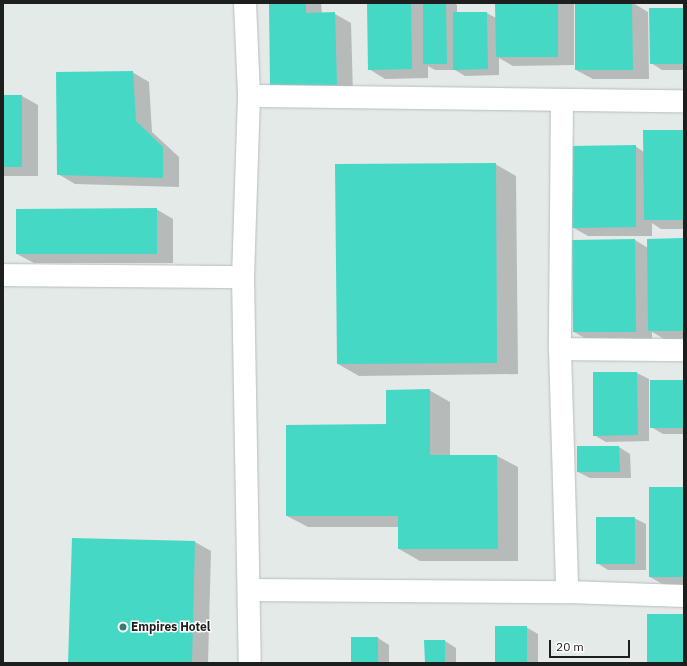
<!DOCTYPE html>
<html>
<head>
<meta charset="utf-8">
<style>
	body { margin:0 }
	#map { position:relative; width:687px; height:666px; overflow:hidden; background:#e4eae8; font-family:"IBM Plex Sans",sans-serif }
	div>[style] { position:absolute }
	.shadow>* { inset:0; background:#0003 }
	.building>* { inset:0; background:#45d8c5 }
	.roads { filter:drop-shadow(0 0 1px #b8bdbc) drop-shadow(0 0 1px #b8bdbc) }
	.minor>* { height:22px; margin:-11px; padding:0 11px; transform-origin:11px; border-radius:11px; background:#fff }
	.dots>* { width:11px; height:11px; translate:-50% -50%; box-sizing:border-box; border:2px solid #fff; border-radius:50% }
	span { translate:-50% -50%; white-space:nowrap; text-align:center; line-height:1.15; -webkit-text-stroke:3px #fff; paint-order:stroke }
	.poi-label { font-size:12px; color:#1d1f1f; font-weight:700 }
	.left { translate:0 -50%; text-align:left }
	.frame { position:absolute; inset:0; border:4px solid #1d1f1f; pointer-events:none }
	.scale { position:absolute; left:549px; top:640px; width:81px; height:18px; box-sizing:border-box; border:2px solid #1d1f1f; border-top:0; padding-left:5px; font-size:12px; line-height:14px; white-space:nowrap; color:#1d1f1f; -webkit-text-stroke:3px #fff; paint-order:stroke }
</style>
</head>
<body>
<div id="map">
	<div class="shadow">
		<div style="clip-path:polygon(270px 3px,321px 3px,322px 14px,335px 14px,351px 23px,353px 94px,271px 85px)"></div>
		<div style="clip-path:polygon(368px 3px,454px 3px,457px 5px,457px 13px,487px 13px,496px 18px,496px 3px,574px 3px,574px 65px,513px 66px,499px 58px,499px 75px,465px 76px,455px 70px,435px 70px,428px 66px,428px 78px,385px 79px,369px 69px)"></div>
		<div style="clip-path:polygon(576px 3px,633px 3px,648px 12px,649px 79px,593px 79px,576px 70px)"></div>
		<div style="clip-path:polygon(684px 9px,684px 70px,662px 70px,651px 63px)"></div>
		<div style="clip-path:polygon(132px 72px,149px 82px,152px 132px,179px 157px,179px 187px,75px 184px,58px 174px)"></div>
		<div style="clip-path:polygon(3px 96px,22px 96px,38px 105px,38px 176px,3px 176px)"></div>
		<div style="clip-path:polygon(684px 131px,684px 229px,661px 229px,652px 223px,652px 236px,588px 236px,572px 227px,635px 146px,644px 152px)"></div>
		<div style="clip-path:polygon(495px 164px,516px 176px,518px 374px,359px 376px,338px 364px)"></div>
		<div style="clip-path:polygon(156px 209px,173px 219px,173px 263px,34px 263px,17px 254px)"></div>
		<div style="clip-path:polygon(684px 239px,684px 340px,666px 340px,652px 332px,652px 341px,590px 341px,574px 332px,635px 240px,648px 248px)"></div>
		<div style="clip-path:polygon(594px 373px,637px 373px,649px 379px,649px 441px,606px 442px,594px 435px)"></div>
		<div style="clip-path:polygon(684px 381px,684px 434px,663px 434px,651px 427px)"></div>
		<div style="clip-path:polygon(429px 390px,450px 402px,450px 456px,497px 456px,518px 467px,518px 561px,420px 561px,399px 549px,399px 527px,308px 527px,287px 516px)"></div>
		<div style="clip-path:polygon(578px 447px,619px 447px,630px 454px,631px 478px,590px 478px,578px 472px)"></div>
		<div style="clip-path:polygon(684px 488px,684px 586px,666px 586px,650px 577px)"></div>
		<div style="clip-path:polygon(634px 518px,646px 524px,646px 570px,608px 570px,597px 563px)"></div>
		<div style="clip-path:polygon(195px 542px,211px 551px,208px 663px,69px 663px)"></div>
		<div style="clip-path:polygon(526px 627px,538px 634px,538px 663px,496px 663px)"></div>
		<div style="clip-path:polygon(352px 638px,378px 638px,389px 645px,389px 663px,352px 663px)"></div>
		<div style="clip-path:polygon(445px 641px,456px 648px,456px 663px,426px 663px)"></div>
	</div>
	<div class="building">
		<div style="clip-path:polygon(269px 3px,306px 3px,306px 13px,335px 12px,337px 85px,270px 86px)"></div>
		<div style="clip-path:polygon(367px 3px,411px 3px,412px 69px,368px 70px)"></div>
		<div style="clip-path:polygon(423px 3px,446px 3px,447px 64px,423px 64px)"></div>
		<div style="clip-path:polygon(495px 3px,558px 3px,558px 57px,496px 57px)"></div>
		<div style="clip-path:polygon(575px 3px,632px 3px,633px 70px,575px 70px)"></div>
		<div style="clip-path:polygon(649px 8px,684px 8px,684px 64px,650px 64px)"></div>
		<div style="clip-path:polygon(453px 12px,487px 12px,488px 69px,453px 70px)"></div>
		<div style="clip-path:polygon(133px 71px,136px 121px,163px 147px,163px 178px,57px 175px,56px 72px)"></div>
		<div style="clip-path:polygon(3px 95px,22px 95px,22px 167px,3px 167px)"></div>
		<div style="clip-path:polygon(643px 130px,684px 130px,684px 220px,644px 220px)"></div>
		<div style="clip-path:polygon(636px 145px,636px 227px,571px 228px,570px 146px)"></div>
		<div style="clip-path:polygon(496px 163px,497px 363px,337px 364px,335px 164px)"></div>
		<div style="clip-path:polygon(157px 208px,157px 254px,16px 254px,16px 209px)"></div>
		<div style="clip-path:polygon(684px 238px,684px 331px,648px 331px,647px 239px)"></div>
		<div style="clip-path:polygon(635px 239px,636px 332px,573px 332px,572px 240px)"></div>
		<div style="clip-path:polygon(593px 372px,637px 372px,638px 435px,593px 436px)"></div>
		<div style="clip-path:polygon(650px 380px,684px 380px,684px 428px,650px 428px)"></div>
		<div style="clip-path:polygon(430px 389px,430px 455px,497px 455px,498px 549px,398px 549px,398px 516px,286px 516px,286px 425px,386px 424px,386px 390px)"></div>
		<div style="clip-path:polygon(577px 446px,619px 446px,620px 472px,577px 472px)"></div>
		<div style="clip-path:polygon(649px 487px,684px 487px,684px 577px,649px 577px)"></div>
		<div style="clip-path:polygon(596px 517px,635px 517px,635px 564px,596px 564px)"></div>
		<div style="clip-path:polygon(72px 538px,195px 541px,192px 663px,68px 663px)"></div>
		<div style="clip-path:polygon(647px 614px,684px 614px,684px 663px,647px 663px)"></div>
		<div style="clip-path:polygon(495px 626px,527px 626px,527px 663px,495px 663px)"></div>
		<div style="clip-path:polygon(351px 637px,378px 637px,378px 663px,351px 663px)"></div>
		<div style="clip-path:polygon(424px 640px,445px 640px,445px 663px,425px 663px)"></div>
	</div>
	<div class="roads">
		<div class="minor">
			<div style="left:245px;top:3px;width:93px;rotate:87.5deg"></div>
			<div style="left:249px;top:96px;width:181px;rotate:91.9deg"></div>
			<div style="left:243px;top:277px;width:386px;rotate:89deg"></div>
			<div style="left:249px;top:96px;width:435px;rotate:0.7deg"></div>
			<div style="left:562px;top:100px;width:249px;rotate:90.5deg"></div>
			<div style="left:560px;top:349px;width:243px;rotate:88.3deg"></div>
			<div style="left:3px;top:275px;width:240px;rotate:0.5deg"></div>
			<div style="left:560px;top:349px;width:124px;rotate:0.5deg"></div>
			<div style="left:249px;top:590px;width:318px;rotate:0.4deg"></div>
			<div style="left:567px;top:592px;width:117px;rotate:2deg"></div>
		</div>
	</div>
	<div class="dots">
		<div style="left:123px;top:627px;background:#357b70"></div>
	</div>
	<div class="poi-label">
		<span class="left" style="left:131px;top:627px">Empires Hotel</span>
	</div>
	<div class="frame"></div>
	<div class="scale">20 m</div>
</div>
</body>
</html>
